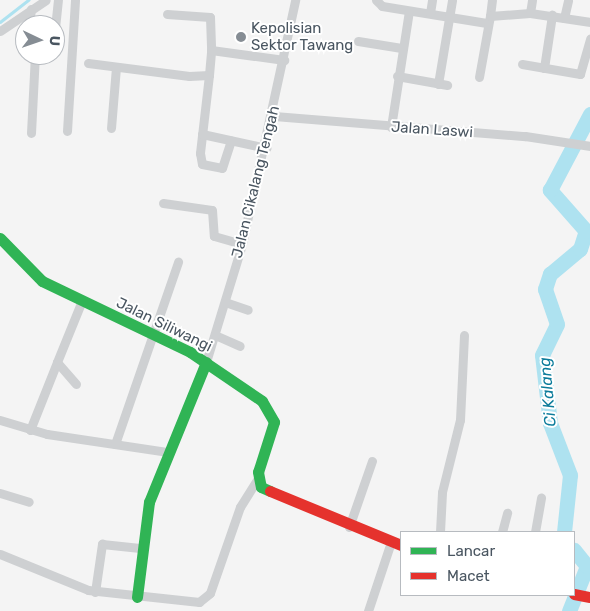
<!DOCTYPE html>
<html>
<head>
<meta charset="utf-8">
<style>
	body { margin:0 }
	#map { position:relative; width:590px; height:611px; overflow:hidden; background:#f4f4f4; font-family:Rubik,sans-serif }
	div>[style] { position:absolute }
	.stream>* { height:2.5px; margin:-1.25px; padding:0 1.25px; transform-origin:1.25px; border-radius:1.25px; background:#aee2f0 }
	.river>* { height:15px; margin:-7.5px; padding:0 7.5px; transform-origin:7.5px; border-radius:7.5px; background:#aee2f0 }
	.street>* { height:9px; margin:-4.5px; padding:0 4.5px; transform-origin:4.5px; border-radius:4.5px; background:#ced0d2 }
	.fast>* { height:11px; margin:-5.5px; padding:0 5.5px; transform-origin:5.5px; border-radius:5.5px; background:#30b455 }
	.jam>* { height:11px; margin:-5.5px; padding:0 5.5px; transform-origin:5.5px; border-radius:5.5px; background:#e5322d }
	.dots>* { width:14px; height:14px; translate:-50% -50%; box-sizing:border-box; border:2px solid #fff; border-radius:50% }
	span { translate:-50% -50%; white-space:nowrap; text-align:center; line-height:1.15; -webkit-text-stroke:4px #fff; paint-order:stroke }
	.poi-label { font-size:15px; color:#4a5661 }
	.left { translate:0 -50%; text-align:left }
	.street-label { font-size:15px; color:#4a5661 }
	.water-label { font-size:16px; color:#0c7c9b; font-style:italic }
	.legend { position:absolute; left:400px; top:531px; width:175px; height:65px; box-sizing:border-box; background:#fff; border:1px solid #b7bbc0; margin:0; padding:6px 9px; list-style:none; font-size:15px; color:#4a5661 }
	.legend li { display:flex; align-items:center; gap:10px; height:25px }
	.legend b { width:25px; border:1px solid #b7bbc0 }
	.north { position:absolute; left:15px; top:15px; width:50px; height:50px; box-sizing:border-box; background:#fff; border:1px solid #b7bbc0; border-radius:50%; rotate:93deg; font-size:14px; font-weight:700; line-height:20px; text-align:center; color:#4a5661 }
	.north::after { content:''; display:block; margin:auto; width:18px; height:22px; background:#868d94; clip-path:polygon(50% 0,100% 100%,50% 72%,0 100%) }
</style>
</head>
<body>
<div id="map">
	<div class="stream">
		<div style="left:0;top:22px;width:36px;rotate:-38deg"></div>
	</div>
	<div class="river">
		<div style="left:564px;top:532px;width:57px;rotate:-84deg"></div>
		<div style="left:570px;top:475px;width:56px;rotate:-111deg"></div>
		<div style="left:550px;top:423px;width:68px;rotate:-96.7deg"></div>
		<div style="left:542px;top:355px;width:34px;rotate:-64deg"></div>
		<div style="left:557px;top:324px;width:37px;rotate:-109deg"></div>
		<div style="left:545px;top:289px;width:16px;rotate:-72deg"></div>
		<div style="left:550px;top:274px;width:39px;rotate:-40deg"></div>
		<div style="left:580px;top:249px;width:19px;rotate:-72deg"></div>
		<div style="left:586px;top:231px;width:55px;rotate:-131.3deg"></div>
		<div style="left:550px;top:190px;width:86px;rotate:-62.2deg"></div>
		<div style="left:569px;top:611px;width:48px;rotate:-68.2deg"></div>
		<div style="left:587px;top:566px;width:21px;rotate:-129deg"></div>
	</div>
	<div class="street">
		<div style="left:376px;top:0;width:8px;rotate:45deg"></div>
		<div style="left:382px;top:6px;width:106px;rotate:9.2deg"></div>
		<div style="left:430px;top:13px;width:13px;rotate:-81deg"></div>
		<div style="left:530px;top:13px;width:13px;rotate:-81deg"></div>
		<div style="left:167px;top:14px;width:43px;rotate:4deg"></div>
		<div style="left:210px;top:17px;width:33px;rotate:88deg"></div>
		<div style="left:490px;top:16px;width:16px;rotate:-83deg"></div>
		<div style="left:564px;top:18px;width:18px;rotate:-77deg"></div>
		<div style="left:29px;top:25px;width:16px;rotate:-83deg"></div>
		<div style="left:55px;top:28px;width:28px;rotate:-84deg"></div>
		<div style="left:0;top:31px;width:55px;rotate:-34deg"></div>
		<div style="left:358px;top:41px;width:44px;rotate:9.2deg"></div>
		<div style="left:88px;top:63px;width:102px;rotate:7.3deg"></div>
		<div style="left:189px;top:76px;width:20px;rotate:-3deg"></div>
		<div style="left:209px;top:75px;width:25px;rotate:-85deg"></div>
		<div style="left:211px;top:50px;width:74px;rotate:7.8deg"></div>
		<div style="left:522px;top:64px;width:59px;rotate:9.8deg"></div>
		<div style="left:580px;top:74px;width:37px;rotate:-74deg"></div>
		<div style="left:544px;top:68px;width:54px;rotate:-81.4deg"></div>
		<div style="left:209px;top:75px;width:79px;rotate:96.6deg"></div>
		<div style="left:200px;top:153px;width:11px;rotate:80deg"></div>
		<div style="left:202px;top:164px;width:20px;rotate:11deg"></div>
		<div style="left:222px;top:168px;width:29px;rotate:-72deg"></div>
		<div style="left:397px;top:76px;width:51px;rotate:10.2deg"></div>
		<div style="left:479px;top:77px;width:62px;rotate:-79.8deg"></div>
		<div style="left:490px;top:16px;width:40px;rotate:-4.3deg"></div>
		<div style="left:530px;top:13px;width:61px;rotate:8.5deg"></div>
		<div style="left:438px;top:84px;width:85px;rotate:-80.5deg"></div>
		<div style="left:274px;top:116px;width:252px;rotate:4.6deg"></div>
		<div style="left:525px;top:136px;width:66px;rotate:8.7deg"></div>
		<div style="left:391px;top:127px;width:117px;rotate:-81.2deg"></div>
		<div style="left:111px;top:128px;width:61px;rotate:-85.3deg"></div>
		<div style="left:67px;top:131px;width:131px;rotate:-86.5deg"></div>
		<div style="left:31px;top:133px;width:78px;rotate:-87.1deg"></div>
		<div style="left:202px;top:134px;width:66px;rotate:12.3deg"></div>
		<div style="left:163px;top:203px;width:49px;rotate:8.1deg"></div>
		<div style="left:212px;top:210px;width:26px;rotate:86deg"></div>
		<div style="left:214px;top:236px;width:29px;rotate:16deg"></div>
		<div style="left:225px;top:302px;width:24px;rotate:19deg"></div>
		<div style="left:215px;top:335px;width:27px;rotate:24deg"></div>
		<div style="left:206px;top:362px;width:123px;rotate:-73deg"></div>
		<div style="left:242px;top:244px;width:250px;rotate:-77.7deg"></div>
		<div style="left:76px;top:384px;width:29px;rotate:-131deg"></div>
		<div style="left:57px;top:362px;width:64px;rotate:-67.9deg"></div>
		<div style="left:0;top:420px;width:49px;rotate:16.6deg"></div>
		<div style="left:47px;top:434px;width:121px;rotate:8.5deg"></div>
		<div style="left:30px;top:430px;width:73px;rotate:-68.3deg"></div>
		<div style="left:115px;top:444px;width:193px;rotate:-70.9deg"></div>
		<div style="left:0;top:493px;width:30px;rotate:17deg"></div>
		<div style="left:349px;top:527px;width:70px;rotate:-70.8deg"></div>
		<div style="left:440px;top:532px;width:40px;rotate:-87.1deg"></div>
		<div style="left:442px;top:492px;width:74px;rotate:-76deg"></div>
		<div style="left:460px;top:420px;width:85px;rotate:-87.3deg"></div>
		<div style="left:502px;top:532px;width:20px;rotate:-75deg"></div>
		<div style="left:535px;top:532px;width:35px;rotate:-80deg"></div>
		<div style="left:0;top:554px;width:95px;rotate:22.2deg"></div>
		<div style="left:88px;top:590px;width:112px;rotate:6.2deg"></div>
		<div style="left:199px;top:602px;width:14px;rotate:-39deg"></div>
		<div style="left:210px;top:593px;width:91px;rotate:-70.8deg"></div>
		<div style="left:240px;top:507px;width:32px;rotate:-58deg"></div>
		<div style="left:95px;top:592px;width:49px;rotate:-81.7deg"></div>
		<div style="left:102px;top:544px;width:38px;rotate:6deg"></div>
		<div style="left:368px;top:611px;width:73px;rotate:-71.6deg"></div>
	</div>
	<div class="fast">
		<div style="left:0;top:238px;width:60px;rotate:45.7deg"></div>
		<div style="left:42px;top:281px;width:164px;rotate:25.6deg"></div>
		<div style="left:190px;top:352px;width:87px;rotate:34.2deg"></div>
		<div style="left:262px;top:401px;width:24px;rotate:60deg"></div>
		<div style="left:274px;top:422px;width:52px;rotate:107.7deg"></div>
		<div style="left:258px;top:472px;width:15px;rotate:79deg"></div>
		<div style="left:261px;top:487px;width:10px;rotate:24deg"></div>
		<div style="left:137px;top:597px;width:96px;rotate:-82.8deg"></div>
		<div style="left:149px;top:502px;width:151px;rotate:-67.8deg"></div>
	</div>
	<div class="jam">
		<div style="left:270px;top:491px;width:142px;rotate:22.4deg"></div>
		<div style="left:574px;top:594px;width:16px;rotate:11deg"></div>
	</div>
	<div class="dots">
		<div style="left:241px;top:37px;background:#868d94"></div>
	</div>
	<div class="poi-label">
		<span class="left" style="left:251px;top:37px">Kepolisian<br>Sektor Tawang</span>
	</div>
	<div class="street-label">
		<span style="left:432px;top:130px;rotate:4deg">Jalan Laswi</span>
		<span style="left:256px;top:182px;rotate:-76deg">Jalan Cikalang Tengah</span>
		<span style="left:164px;top:325px;rotate:26deg">Jalan Siliwangi</span>
	</div>
	<div class="water-label">
		<span style="left:548px;top:392px;rotate:-95deg">Ci Kalang</span>
	</div>
	<ul class="legend">
	<li><b style="height:6px;background:#30b455"></b>Lancar</li>
	<li><b style="height:6px;background:#e5322d"></b>Macet</li>
	</ul>
	<div class="north">U</div>
</div>
</body>
</html>
